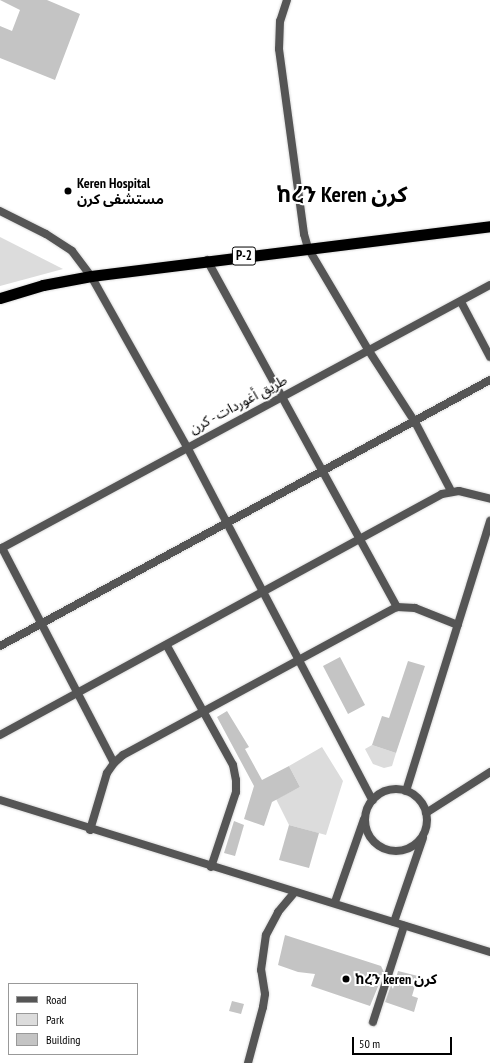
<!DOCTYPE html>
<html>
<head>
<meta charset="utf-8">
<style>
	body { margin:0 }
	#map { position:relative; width:490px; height:1063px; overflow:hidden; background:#fff; font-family:"PT Sans Narrow","Noto Sans Arabic","Noto Sans Ethiopic",sans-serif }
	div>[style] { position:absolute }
	.green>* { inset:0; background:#dcdcdc }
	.building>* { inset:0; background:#c4c4c4 }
	.roads { filter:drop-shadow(0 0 1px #dbdbdb) drop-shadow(0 0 1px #dbdbdb) }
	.minor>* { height:8px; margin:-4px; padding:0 4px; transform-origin:4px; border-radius:4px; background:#555 }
	.minor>.ring { margin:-4px; padding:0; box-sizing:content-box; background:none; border:8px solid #555; border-radius:50% }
	.tertiary>* { height:8px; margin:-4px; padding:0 4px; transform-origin:4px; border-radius:4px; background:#555 }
	.trunk>* { height:11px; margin:-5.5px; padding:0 5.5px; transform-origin:5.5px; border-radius:5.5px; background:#000 }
	.dots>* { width:11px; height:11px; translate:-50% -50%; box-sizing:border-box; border:2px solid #fff; border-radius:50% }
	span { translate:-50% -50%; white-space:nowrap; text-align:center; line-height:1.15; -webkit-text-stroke:4px #fff; paint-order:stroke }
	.shield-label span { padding:1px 3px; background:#fff; border:1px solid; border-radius:3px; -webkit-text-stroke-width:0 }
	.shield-label { font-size:13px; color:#000; font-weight:700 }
	.poi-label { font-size:14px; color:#000; font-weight:700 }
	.left { translate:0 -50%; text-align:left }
	.street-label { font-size:14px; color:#000 }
	.town-label { font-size:22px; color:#000; font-weight:700 }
	.legend { position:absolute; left:8px; top:983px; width:130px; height:72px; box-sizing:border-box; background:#fff; border:1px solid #999; margin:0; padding:5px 7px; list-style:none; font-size:12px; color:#000 }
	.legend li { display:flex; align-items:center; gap:8px; height:20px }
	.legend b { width:20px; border:1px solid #999 }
	.scale { position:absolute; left:352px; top:1037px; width:100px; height:18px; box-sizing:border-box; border:2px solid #000; border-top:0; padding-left:5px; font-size:12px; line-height:14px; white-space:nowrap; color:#000; -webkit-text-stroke:3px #fff; paint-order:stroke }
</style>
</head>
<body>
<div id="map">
	<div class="green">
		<div style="clip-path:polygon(0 237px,63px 269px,0 286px)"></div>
		<div style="clip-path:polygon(372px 745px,396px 753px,392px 766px,384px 768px,373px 764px,365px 749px)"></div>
		<div style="clip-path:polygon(322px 747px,343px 781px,326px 835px,289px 825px,276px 799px,300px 787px,289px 766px)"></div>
	</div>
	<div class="building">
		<div style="clip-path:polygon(0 0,47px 0,80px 14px,55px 80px,0 58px,0 26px,12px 31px,20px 10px)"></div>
		<div style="clip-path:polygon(340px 657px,365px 705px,348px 714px,323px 666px)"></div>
		<div style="clip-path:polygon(408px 661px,425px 666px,396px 753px,372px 745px,382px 716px,389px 718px)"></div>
		<div style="clip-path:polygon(227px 711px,249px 747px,245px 749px,262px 780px,289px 766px,300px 787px,272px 802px,264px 826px,244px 819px,254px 786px,217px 717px)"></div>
		<div style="clip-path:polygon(234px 821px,244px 825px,235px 856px,224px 853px)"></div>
		<div style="clip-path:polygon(289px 825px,319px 833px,309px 868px,279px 860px)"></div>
		<div style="clip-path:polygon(285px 935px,381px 966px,384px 972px,370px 1006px,311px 986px,315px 974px,298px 972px,278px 965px)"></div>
		<div style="clip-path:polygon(398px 971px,418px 976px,412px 996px,418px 998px,414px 1012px,385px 1002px,391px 985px,393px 989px)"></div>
		<div style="clip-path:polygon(232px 1001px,244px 1004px,241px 1014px,229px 1011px)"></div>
	</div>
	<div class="roads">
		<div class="minor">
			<div style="left:287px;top:0;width:22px;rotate:108deg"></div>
			<div style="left:280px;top:21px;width:28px;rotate:92deg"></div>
			<div style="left:279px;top:49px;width:187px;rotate:82.3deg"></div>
			<div style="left:304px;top:234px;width:15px;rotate:74deg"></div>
			<div style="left:308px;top:248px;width:120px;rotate:59.4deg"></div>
			<div style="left:369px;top:351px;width:85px;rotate:57.1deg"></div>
			<div style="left:415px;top:422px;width:78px;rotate:62.4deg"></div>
			<div style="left:207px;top:260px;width:396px;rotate:61.3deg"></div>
			<div style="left:91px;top:276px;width:196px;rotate:60.7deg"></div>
			<div style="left:187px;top:447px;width:399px;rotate:62.3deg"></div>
			<div style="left:461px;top:302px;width:62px;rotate:62.2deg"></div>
			<div style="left:2px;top:548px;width:242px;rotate:62.5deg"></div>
			<div style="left:0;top:646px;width:558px;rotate:-28.5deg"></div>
			<div style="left:167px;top:646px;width:136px;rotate:61deg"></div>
			<div style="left:233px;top:765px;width:15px;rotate:79deg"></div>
			<div style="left:236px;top:780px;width:12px;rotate:90deg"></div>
			<div style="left:236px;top:792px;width:79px;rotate:108.4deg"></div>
			<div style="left:0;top:735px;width:503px;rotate:-28.6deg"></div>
			<div style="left:442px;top:494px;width:17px;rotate:-10deg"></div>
			<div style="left:459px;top:491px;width:32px;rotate:14deg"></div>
			<div class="ring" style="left:365px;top:789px;width:54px;height:54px"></div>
			<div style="left:406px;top:791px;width:283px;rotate:-72.7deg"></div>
			<div style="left:0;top:800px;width:513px;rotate:17.23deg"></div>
			<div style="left:426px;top:813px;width:76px;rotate:-32.6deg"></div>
			<div style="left:90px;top:830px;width:59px;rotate:-73.4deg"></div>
			<div style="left:107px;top:773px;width:12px;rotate:-55deg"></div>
			<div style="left:114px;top:763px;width:12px;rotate:-42deg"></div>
			<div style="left:123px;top:755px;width:311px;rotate:-28.4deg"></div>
			<div style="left:397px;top:607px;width:18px;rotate:3deg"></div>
			<div style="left:415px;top:608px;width:46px;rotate:21.6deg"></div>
			<div style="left:335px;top:902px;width:88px;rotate:-70.7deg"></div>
			<div style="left:394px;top:922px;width:89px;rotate:-71deg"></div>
			<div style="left:373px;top:1022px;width:101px;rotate:-72.1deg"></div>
			<div style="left:248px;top:1063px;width:58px;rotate:-75deg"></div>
			<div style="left:263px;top:1007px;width:13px;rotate:-81deg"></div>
			<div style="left:265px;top:994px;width:24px;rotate:-99deg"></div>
			<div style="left:261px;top:970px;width:35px;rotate:-82deg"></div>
			<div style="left:266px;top:935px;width:26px;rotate:-62deg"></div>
			<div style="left:278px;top:912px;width:25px;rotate:-50deg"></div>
		</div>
		<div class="tertiary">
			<div style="left:0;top:211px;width:51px;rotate:26.6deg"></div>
			<div style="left:46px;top:234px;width:31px;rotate:33deg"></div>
			<div style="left:72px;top:251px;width:31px;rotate:53deg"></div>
			<div style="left:0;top:549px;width:557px;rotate:-28.31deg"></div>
		</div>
		<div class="trunk">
			<div style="left:0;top:298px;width:45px;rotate:-16.8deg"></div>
			<div style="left:43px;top:285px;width:49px;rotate:-10.6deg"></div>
			<div style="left:91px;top:276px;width:402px;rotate:-7.1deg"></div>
		</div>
	</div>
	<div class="dots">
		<div style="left:68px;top:191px;background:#000"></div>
		<div style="left:346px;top:979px;background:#000"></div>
	</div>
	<div class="shield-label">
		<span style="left:244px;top:256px">P-2</span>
	</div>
	<div class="poi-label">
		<span class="left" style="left:77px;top:191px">Keren Hospital<br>مستشفى كرن</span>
		<span class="left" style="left:355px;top:979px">ከረን keren كرن</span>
	</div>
	<div class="street-label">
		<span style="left:238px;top:404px;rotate:-28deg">طريق أغوردات - كرن</span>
	</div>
	<div class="town-label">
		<span style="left:342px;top:195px">ከረን Keren كرن</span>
	</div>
	<ul class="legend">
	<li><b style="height:5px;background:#555"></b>Road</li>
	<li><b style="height:11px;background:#dcdcdc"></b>Park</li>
	<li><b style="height:11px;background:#c4c4c4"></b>Building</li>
	</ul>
	<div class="scale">50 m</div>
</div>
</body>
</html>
